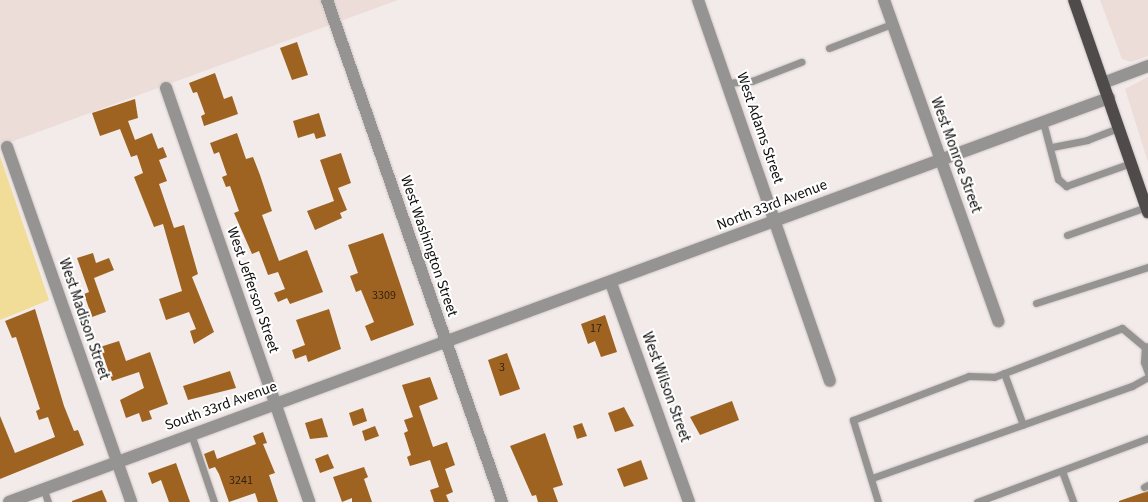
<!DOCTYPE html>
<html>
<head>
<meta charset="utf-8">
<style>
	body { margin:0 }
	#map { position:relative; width:1148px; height:502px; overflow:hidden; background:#f2ebe9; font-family:"Source Sans 3",sans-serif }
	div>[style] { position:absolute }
	.built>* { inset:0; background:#ecddd8 }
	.green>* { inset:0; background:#f1dc98 }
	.building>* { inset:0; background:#9e6321 }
	.roads { filter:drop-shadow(0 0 1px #cec7c6) drop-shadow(0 0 1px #cec7c6) }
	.service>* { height:7px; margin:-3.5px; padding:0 3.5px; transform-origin:3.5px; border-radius:3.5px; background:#969393 }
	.minor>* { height:12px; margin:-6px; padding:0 6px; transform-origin:6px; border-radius:6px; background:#969393 }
	.primary>* { height:12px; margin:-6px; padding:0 6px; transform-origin:6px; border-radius:6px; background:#504b4b }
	span { translate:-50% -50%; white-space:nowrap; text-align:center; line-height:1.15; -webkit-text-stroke:4px #fff; paint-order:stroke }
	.number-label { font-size:12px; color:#321 }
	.number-label span { -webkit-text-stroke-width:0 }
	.street-label { font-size:15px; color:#0f0d0c }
</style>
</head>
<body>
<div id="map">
	<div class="built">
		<div style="clip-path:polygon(0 0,398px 0,0 146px)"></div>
		<div style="clip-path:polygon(1100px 0,1148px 0,1148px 56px,1131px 62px,1122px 59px)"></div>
		<div style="clip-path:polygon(1148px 77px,1148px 162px,1125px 89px)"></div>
	</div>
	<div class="green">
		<div style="clip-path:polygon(0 156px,49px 300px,0 320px)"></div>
	</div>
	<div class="building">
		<div style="clip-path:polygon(297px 42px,308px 75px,292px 80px,280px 48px)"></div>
		<div style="clip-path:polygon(215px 73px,224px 99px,232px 96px,238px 114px,204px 126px,201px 116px,205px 114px,197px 92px,193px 93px,189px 83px)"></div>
		<div style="clip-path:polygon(135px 99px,138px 118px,128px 121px,135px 140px,152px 133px,158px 149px,163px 147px,167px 157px,159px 160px,167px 181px,159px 184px,174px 228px,184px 225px,198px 274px,192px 277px,214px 332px,194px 344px,190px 331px,196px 329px,189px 312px,166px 320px,159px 299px,182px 291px,163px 224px,154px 227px,134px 177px,143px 173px,137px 155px,131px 157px,120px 129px,100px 136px,92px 113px)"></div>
		<div style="clip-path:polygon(319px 113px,326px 136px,316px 139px,314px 133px,298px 138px,293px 121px)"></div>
		<div style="clip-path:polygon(237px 133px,246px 159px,253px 157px,260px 175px,272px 211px,262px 215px,279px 261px,307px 250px,323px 292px,290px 304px,287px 298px,278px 302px,274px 293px,285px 289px,278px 272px,268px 275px,259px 251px,252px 254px,234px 213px,239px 211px,230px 186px,226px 187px,222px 177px,227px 175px,219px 152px,214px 154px,210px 143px)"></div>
		<div style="clip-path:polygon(341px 153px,351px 183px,338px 188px,347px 210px,340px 213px,342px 218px,315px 230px,307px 211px,334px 201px,320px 160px)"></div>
		<div style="clip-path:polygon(383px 233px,414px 325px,371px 341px,365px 326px,374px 322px,361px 290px,356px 292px,350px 276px,358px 273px,348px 245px)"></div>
		<div style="clip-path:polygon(93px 253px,96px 263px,109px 258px,114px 270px,94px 278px,106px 312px,92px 317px,84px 294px,89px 292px,77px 258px)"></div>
		<div style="clip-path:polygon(35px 309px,64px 406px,74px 431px,78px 430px,84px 445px,0 479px,0 416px,15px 453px,55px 437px,48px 417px,39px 420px,36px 411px,40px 409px,16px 337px,12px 338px,5px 321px)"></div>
		<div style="clip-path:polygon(329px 309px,341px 349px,308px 362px,306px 355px,295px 359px,292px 350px,305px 345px,296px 320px)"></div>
		<div style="clip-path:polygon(605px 315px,617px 352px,601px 357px,595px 341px,588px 344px,581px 324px)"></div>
		<div style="clip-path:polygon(119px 341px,126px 361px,150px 352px,168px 404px,149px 411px,152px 419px,142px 422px,139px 413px,126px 418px,120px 400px,144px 388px,139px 372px,112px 381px,100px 347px)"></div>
		<div style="clip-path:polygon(507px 353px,520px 389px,500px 396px,488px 360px)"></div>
		<div style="clip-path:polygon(230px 371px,236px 388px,188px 400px,183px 386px)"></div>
		<div style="clip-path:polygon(430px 377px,438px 399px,419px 406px,433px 447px,447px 442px,455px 465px,445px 469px,453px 492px,446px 495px,449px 502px,434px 502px,430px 490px,439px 487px,430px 460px,410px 466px,407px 457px,411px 455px,404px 433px,408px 431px,404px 420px,413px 417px,402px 385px)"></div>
		<div style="clip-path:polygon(732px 401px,739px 420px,700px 435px,690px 417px)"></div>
		<div style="clip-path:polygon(624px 407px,634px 426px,615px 432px,608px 413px)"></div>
		<div style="clip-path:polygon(363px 408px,367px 421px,353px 426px,349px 413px)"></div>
		<div style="clip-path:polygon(322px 418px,328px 437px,310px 439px,305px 423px)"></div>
		<div style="clip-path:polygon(582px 423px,587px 436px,577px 439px,573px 426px)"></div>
		<div style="clip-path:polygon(375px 426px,379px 436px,365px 441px,362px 431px)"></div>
		<div style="clip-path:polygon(263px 432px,267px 443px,263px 444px,275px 473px,269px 475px,278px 502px,258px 502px,255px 493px,229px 502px,219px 474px,215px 467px,209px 469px,204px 454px,214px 450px,217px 459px,256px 444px,253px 436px)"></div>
		<div style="clip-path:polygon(545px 433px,563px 485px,553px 488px,558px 502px,538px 502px,536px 495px,532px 496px,510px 446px)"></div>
		<div style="clip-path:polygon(328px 454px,334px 468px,320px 473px,315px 459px)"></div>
		<div style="clip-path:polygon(641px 460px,648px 479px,624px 487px,617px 469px)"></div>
		<div style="clip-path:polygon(176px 463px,190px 502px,169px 502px,161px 480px,152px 484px,148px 473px)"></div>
		<div style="clip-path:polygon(364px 467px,368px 477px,364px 479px,372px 502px,352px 502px,352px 498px,342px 502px,333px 477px)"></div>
		<div style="clip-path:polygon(102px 490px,107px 502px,72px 502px,72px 501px)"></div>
		<div style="clip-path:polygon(1148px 491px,1148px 502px,1119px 502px,1119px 501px)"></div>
	</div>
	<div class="roads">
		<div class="service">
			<div style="left:829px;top:48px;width:67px;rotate:-20.9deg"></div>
			<div style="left:727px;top:83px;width:25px;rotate:-5deg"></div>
			<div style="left:752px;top:81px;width:53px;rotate:-21.2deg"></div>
			<div style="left:1043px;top:122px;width:59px;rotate:75.3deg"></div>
			<div style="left:1058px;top:179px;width:11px;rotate:41deg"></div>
			<div style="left:1066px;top:186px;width:69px;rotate:-19.5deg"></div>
			<div style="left:1052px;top:147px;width:36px;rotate:-11deg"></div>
			<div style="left:1087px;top:140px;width:34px;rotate:-21deg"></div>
			<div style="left:1067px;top:235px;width:84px;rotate:-19.5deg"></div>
			<div style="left:1036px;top:303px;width:118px;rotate:-17.8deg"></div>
			<div style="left:1148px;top:346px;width:3px;rotate:162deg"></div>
			<div style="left:1145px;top:347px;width:15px;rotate:94deg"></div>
			<div style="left:1144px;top:362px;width:12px;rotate:70deg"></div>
			<div style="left:1004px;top:373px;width:55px;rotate:69.9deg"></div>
			<div style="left:191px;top:434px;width:72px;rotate:71.3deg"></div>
			<div style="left:1062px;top:471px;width:33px;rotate:70deg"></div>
			<div style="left:872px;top:478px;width:276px;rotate:-19.5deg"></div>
			<div style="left:1132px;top:386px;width:18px;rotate:-29deg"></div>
			<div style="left:1144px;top:487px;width:4px;rotate:-27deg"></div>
			<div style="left:44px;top:490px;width:13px;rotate:72deg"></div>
			<div style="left:878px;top:502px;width:86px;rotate:-107deg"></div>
			<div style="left:853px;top:420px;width:124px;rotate:-20.8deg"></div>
			<div style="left:969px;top:376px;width:25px;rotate:2deg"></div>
			<div style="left:994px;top:377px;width:137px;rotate:-20.9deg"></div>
			<div style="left:1122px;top:328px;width:30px;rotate:40deg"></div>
			<div style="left:977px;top:502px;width:183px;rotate:-20.5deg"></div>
		</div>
		<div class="minor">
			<div style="left:327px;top:0;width:532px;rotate:70.78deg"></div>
			<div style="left:698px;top:0;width:403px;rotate:70.9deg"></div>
			<div style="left:884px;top:0;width:341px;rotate:70.4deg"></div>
			<div style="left:1103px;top:83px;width:48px;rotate:-20.7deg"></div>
			<div style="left:166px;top:88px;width:438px;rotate:70.9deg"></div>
			<div style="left:7px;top:147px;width:376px;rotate:70.7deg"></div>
			<div style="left:611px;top:283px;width:232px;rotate:70.4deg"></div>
			<div style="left:9px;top:502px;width:1172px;rotate:-20.17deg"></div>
		</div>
		<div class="primary">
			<div style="left:1074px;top:0;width:225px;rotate:70.8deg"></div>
		</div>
	</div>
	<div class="number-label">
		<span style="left:384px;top:296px">3309</span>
		<span style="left:596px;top:329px">17</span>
		<span style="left:502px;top:368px">3</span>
		<span style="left:241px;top:481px">3241</span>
	</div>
	<div class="street-label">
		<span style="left:760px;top:128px;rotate:71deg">West Adams Street</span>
		<span style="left:956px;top:155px;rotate:70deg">West Monroe Street</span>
		<span style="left:772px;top:205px;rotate:-21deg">North 33rd Avenue</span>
		<span style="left:429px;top:246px;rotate:71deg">West Washington Street</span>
		<span style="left:253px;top:290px;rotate:71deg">West Jefferson Street</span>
		<span style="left:84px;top:319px;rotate:71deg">West Madison Street</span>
		<span style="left:666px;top:387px;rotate:70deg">West Wilson Street</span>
		<span style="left:221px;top:406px;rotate:-20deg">South 33rd Avenue</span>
	</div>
</div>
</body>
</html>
